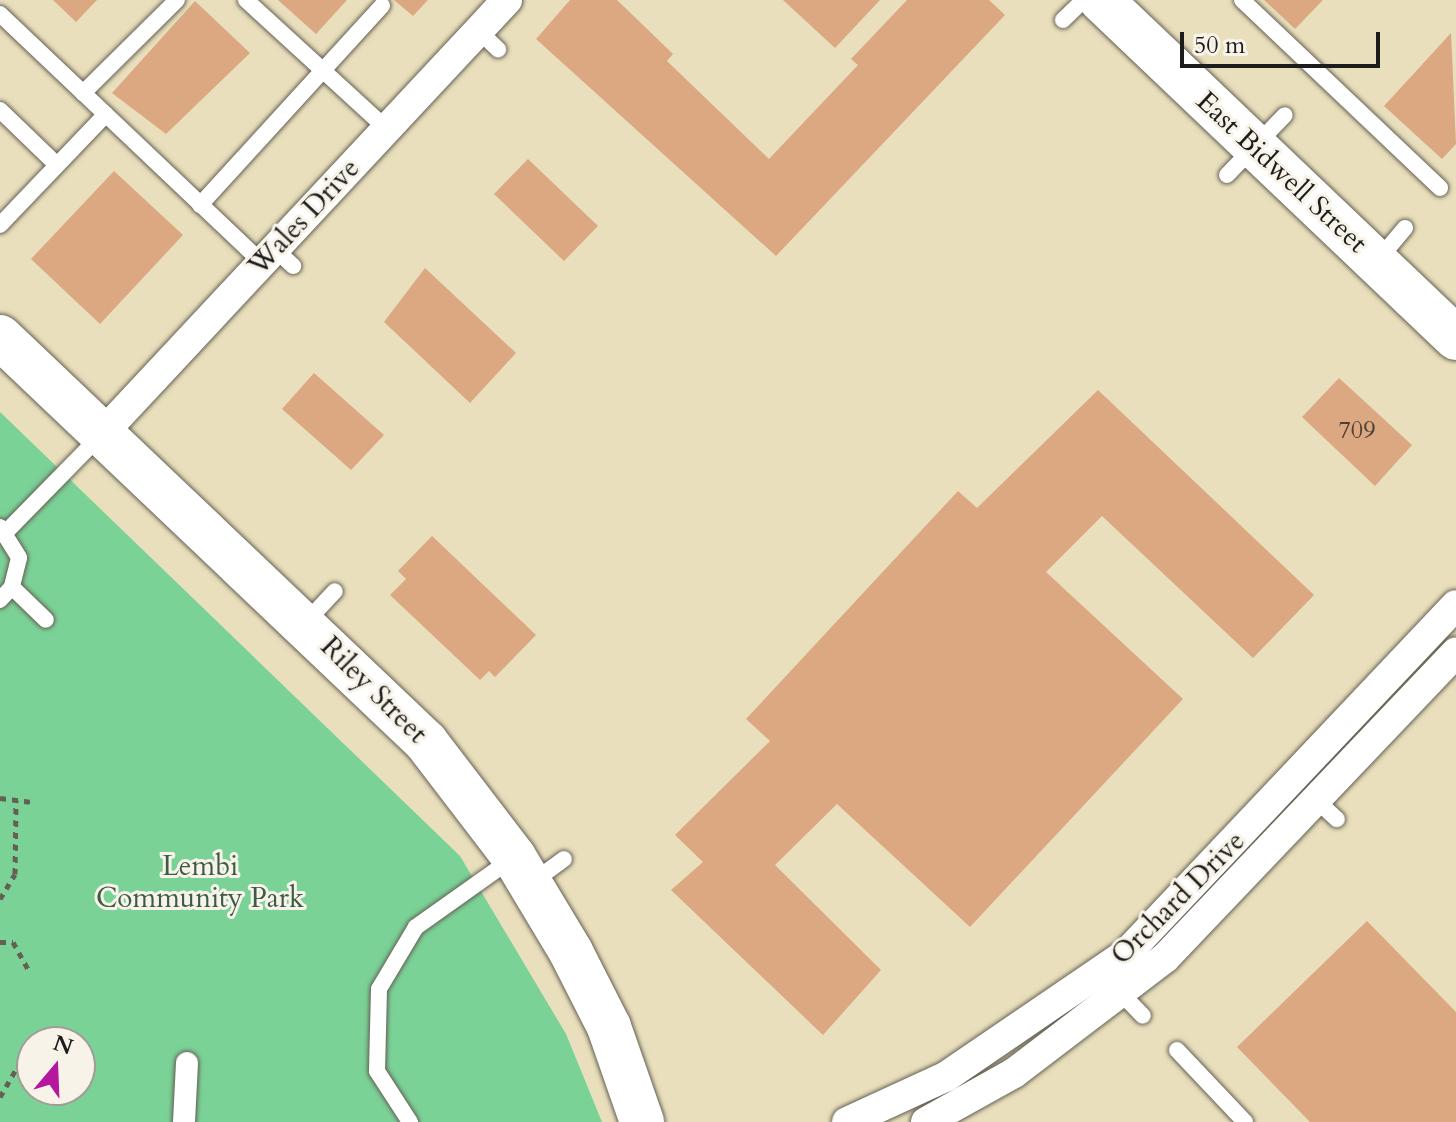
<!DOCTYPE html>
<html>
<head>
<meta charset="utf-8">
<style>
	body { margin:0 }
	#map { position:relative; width:1456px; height:1122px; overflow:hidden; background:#e9dfbc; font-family:Cardo,serif }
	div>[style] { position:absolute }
	.green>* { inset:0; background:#7bd297 }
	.building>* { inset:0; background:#dba882 }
	.path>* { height:5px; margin-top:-2.5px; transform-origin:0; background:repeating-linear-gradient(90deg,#646054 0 6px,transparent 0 12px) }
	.roads { filter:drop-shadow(0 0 2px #646054) drop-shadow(0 0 2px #646054) }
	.service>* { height:16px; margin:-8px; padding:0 8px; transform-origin:8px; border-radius:8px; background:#fff }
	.pedestrian>* { height:22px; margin:-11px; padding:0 11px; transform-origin:11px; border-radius:11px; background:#fff }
	.minor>* { height:30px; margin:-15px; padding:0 15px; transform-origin:15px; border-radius:15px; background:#fff }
	.secondary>* { height:44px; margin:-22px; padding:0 22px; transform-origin:22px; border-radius:22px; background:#fff }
	.primary>* { height:44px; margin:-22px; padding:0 22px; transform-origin:22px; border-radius:22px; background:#fff }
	span { translate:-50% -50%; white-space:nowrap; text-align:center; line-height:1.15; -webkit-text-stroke:6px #f7f3e8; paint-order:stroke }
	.number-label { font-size:24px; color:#4c3f36 }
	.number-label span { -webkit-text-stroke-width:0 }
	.street-label { font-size:28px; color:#1c1c1c }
	.park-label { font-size:28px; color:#3d5c47 }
	.north { position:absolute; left:16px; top:1026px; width:80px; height:80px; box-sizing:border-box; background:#f7f3e8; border:2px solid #9f9d96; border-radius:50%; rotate:19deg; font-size:22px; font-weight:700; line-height:32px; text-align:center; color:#1c1c1c }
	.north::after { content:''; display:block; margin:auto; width:28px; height:36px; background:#b5179e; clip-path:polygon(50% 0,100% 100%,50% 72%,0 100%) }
	.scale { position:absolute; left:1180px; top:32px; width:200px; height:36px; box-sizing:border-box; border:4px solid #1c1c1c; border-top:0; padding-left:10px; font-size:24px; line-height:28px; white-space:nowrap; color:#1c1c1c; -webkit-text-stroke:6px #f7f3e8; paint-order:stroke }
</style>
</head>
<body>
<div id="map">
	<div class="green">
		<div style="clip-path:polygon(evenodd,0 412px,460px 856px,566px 1034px,602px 1122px,0 1122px,0 412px,32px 1042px,80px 1042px,80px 1090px,32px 1090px,32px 1042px)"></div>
	</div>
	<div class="building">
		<div style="clip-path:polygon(53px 0,97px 0,76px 22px)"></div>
		<div style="clip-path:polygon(278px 0,347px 0,316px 34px)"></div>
		<div style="clip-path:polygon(394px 0,428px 0,413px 16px)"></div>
		<div style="clip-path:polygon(570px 0,617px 0,673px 54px,667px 61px,769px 159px,858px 65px,851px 59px,907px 0,989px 0,1005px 15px,776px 256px,536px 39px)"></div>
		<div style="clip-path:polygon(783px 0,880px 0,835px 48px)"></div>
		<div style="clip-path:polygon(1264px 0,1323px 0,1295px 29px)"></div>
		<div style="clip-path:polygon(195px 1px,250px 53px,166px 134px,112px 93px)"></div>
		<div style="clip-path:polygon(1451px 33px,1456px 144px,1442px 159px,1384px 106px)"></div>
		<div style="clip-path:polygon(528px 159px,598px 226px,564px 261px,494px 194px)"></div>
		<div style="clip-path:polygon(114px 171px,183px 235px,100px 324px,31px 259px)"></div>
		<div style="clip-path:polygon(425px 268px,516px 353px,470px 403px,384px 322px)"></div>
		<div style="clip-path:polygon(314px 373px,384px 435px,351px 470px,282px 409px)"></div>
		<div style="clip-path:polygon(1339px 378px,1412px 445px,1375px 486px,1302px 417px)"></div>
		<div style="clip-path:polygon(1098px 390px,1314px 595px,1253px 658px,1102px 516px,1046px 572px,1183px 699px,970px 927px,837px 804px,775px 865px,881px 970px,823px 1035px,671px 890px,703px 862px,675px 835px,770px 741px,746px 719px,958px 491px,977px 508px)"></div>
		<div style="clip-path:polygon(432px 536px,536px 635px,495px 677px,489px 671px,480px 680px,390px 595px,406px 579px,398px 571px)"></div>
		<div style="clip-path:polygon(1367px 921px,1456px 1012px,1456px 1122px,1310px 1122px,1237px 1047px)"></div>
	</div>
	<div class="path">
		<div style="left:0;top:798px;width:32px;rotate:7deg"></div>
		<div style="left:0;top:899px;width:29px;rotate:-59deg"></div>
		<div style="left:15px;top:874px;width:74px;rotate:-89.2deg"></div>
		<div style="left:0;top:942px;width:13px"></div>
		<div style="left:13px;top:942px;width:31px;rotate:61deg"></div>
		<div style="left:0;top:1097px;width:46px;rotate:-60.1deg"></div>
	</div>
	<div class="roads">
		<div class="service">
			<div style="left:246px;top:0;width:191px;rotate:42.5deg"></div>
			<div style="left:1242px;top:0;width:273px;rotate:43.5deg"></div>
			<div style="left:0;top:14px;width:361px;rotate:43.5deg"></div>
			<div style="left:1063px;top:20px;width:29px;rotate:-44deg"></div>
			<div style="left:478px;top:30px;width:28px;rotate:44deg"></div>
			<div style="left:83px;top:93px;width:132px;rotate:-44.7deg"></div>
			<div style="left:0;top:110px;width:79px;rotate:44deg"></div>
			<div style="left:1227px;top:175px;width:83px;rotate:-46deg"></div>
			<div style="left:200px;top:205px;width:270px;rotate:-47.6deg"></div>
			<div style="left:0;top:225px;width:153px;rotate:-46.3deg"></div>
			<div style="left:275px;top:249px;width:25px;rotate:43deg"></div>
			<div style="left:1378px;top:260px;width:42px;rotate:-49.8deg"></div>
			<div style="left:0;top:527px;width:36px;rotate:58deg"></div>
			<div style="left:19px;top:558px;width:30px;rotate:104deg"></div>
			<div style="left:12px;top:587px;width:18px;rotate:133deg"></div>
			<div style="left:6px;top:532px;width:134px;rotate:-45.6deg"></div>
			<div style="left:12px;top:587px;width:47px;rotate:44.1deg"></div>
			<div style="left:306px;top:622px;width:42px;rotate:-46.9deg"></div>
			<div style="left:1312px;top:796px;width:34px;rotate:43deg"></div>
			<div style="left:530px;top:884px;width:42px;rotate:-36.3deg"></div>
			<div style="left:1117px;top:989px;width:37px;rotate:46deg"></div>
			<div style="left:1177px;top:1050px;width:99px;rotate:46.6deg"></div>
			<div style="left:410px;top:1122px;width:61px;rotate:-122.9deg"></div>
			<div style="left:377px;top:1071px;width:82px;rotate:-88.6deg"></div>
			<div style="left:379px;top:989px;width:72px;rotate:-59.2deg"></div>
			<div style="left:416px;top:927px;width:119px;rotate:-35.4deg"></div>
		</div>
		<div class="pedestrian">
			<div style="left:184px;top:1122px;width:59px;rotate:-87.1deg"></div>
		</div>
		<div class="minor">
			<div style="left:101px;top:435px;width:595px;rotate:-46.97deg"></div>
			<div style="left:847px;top:1122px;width:110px;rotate:-24.7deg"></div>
			<div style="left:947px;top:1076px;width:217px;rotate:-34.3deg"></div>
			<div style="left:1126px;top:954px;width:480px;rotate:-46.6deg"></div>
			<div style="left:926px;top:1122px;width:101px;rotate:-29.1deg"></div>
			<div style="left:1014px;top:1073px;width:190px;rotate:-37.3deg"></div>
			<div style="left:1165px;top:958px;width:422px;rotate:-46.4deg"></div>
		</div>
		<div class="secondary">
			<div style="left:0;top:337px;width:588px;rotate:43.55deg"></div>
			<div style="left:426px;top:742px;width:145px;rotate:52.6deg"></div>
			<div style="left:514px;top:857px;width:111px;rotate:59deg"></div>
			<div style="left:571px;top:952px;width:84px;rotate:63.1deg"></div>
			<div style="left:609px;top:1027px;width:101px;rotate:70.8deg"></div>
		</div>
		<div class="primary">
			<div style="left:1101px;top:0;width:490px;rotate:43.6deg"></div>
		</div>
	</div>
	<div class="number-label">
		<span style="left:1357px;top:431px">709</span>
	</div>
	<div class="street-label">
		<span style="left:1282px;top:172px;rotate:43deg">East Bidwell Street</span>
		<span style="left:304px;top:217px;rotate:-47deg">Wales Drive</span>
		<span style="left:374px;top:690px;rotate:45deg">Riley Street</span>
		<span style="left:1178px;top:898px;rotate:-45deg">Orchard Drive</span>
	</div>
	<div class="park-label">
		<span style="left:200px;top:882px">Lembi<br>Community Park</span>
	</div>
	<div class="north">N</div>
	<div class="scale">50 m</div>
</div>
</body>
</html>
